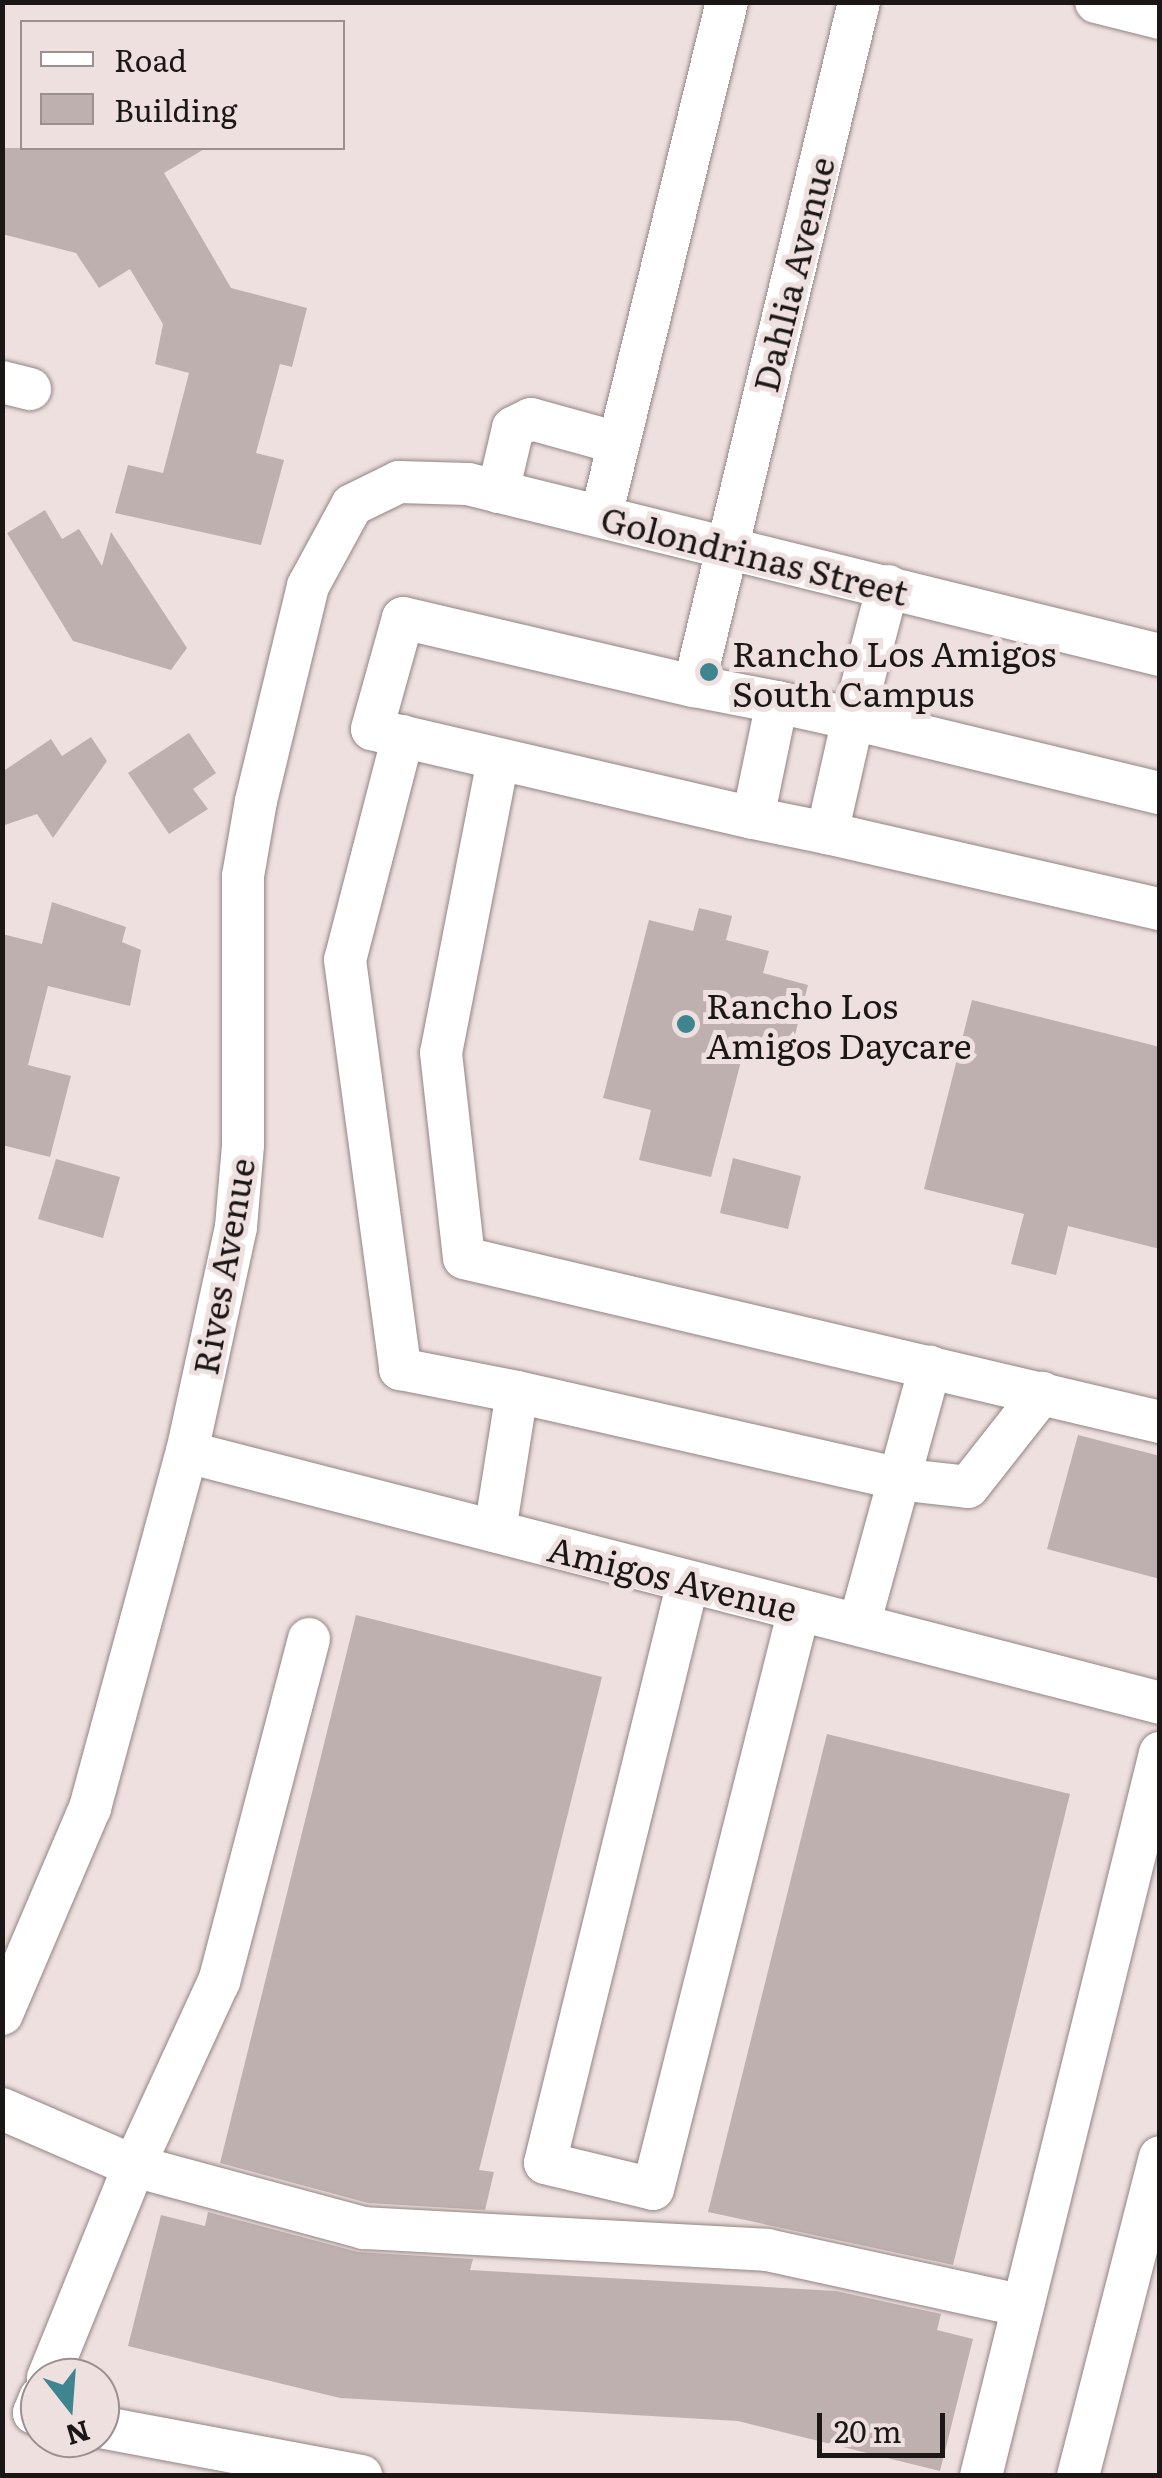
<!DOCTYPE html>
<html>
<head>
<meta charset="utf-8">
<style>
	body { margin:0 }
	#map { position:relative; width:1162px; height:2478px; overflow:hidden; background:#eee0df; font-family:Literata,serif }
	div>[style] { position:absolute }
	.building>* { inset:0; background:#beb0af }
	.roads { filter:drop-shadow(0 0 2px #928584) drop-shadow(0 0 2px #928584) }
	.minor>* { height:42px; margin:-21px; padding:0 21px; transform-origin:21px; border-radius:21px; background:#fff }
	.dots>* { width:28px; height:28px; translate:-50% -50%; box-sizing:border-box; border:5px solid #eee0df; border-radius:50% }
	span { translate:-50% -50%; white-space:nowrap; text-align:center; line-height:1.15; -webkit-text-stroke:10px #eee0df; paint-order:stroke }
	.street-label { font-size:35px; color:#1c1717 }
	.poi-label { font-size:35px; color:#1c1717 }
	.left { translate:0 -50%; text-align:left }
	.frame { position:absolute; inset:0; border:5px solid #1c1717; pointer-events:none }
	.legend { position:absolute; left:20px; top:20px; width:325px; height:130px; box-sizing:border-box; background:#eee0df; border:2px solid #9a908f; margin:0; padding:12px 18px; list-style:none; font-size:30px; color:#1c1717 }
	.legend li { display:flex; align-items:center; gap:20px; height:50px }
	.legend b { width:50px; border:2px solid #9a908f }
	.north { position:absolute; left:20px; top:2358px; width:100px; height:100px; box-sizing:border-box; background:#eee0df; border:2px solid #9a908f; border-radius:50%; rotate:163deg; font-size:28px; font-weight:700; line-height:40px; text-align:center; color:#1c1717 }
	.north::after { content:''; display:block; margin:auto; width:35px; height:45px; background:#3f8590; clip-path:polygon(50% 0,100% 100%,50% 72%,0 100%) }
	.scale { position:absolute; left:817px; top:2413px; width:128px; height:45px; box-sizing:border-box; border:5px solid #1c1717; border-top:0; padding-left:12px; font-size:30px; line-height:35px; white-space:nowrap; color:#1c1717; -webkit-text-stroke:8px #eee0df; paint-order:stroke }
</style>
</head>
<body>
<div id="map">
	<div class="building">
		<div style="clip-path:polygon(2px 148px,206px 148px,164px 173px,231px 288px,307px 308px,292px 367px,280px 364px,256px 453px,284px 460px,261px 545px,115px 513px,128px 465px,163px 473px,189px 373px,155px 364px,163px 324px,130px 269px,99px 288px,76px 253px,2px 234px)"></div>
		<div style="clip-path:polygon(45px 510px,62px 539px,79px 529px,102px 566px,111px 532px,187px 648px,171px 670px,73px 641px,7px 533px)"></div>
		<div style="clip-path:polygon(189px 733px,216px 773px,193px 789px,208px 809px,169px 834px,128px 773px)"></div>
		<div style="clip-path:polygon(91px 737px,107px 761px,53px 838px,37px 814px,2px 826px,2px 772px,51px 739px,62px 756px)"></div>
		<div style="clip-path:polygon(52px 902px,126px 927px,122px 942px,141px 950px,130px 1006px,48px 986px,28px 1065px,71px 1076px,50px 1157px,2px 1145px,2px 934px,42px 944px)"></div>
		<div style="clip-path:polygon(699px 908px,732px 916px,726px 940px,769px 951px,763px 973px,808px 985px,790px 1054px,746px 1042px,711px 1177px,639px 1160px,651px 1110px,603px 1098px,649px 920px,693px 931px)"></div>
		<div style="clip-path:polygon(972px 1000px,1160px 1047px,1160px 1249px,1068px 1226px,1056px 1275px,1011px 1264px,1024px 1214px,924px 1189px)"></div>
		<div style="clip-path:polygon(733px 1158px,801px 1176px,788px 1229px,720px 1213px)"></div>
		<div style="clip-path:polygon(56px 1159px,120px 1177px,103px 1238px,38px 1219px)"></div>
		<div style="clip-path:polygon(1078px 1435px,1160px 1456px,1160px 1579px,1047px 1549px)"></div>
		<div style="clip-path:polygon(356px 1615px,602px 1677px,479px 2170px,494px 2172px,485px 2210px,368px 2203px,220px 2163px)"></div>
		<div style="clip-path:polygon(827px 1734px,1070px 1794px,953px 2265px,708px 2212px)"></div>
		<div style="clip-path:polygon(208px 2212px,358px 2252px,473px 2259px,470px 2270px,836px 2291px,941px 2314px,937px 2330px,973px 2339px,940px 2471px,738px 2421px,340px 2398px,128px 2346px,161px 2215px,205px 2226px)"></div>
	</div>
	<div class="roads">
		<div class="minor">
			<div style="left:1096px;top:2px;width:66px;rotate:14deg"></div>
			<div style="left:2px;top:382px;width:29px;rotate:14deg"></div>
			<div style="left:498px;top:492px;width:66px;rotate:-76.8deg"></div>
			<div style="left:513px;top:428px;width:20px;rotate:-27deg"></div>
			<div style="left:531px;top:419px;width:90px;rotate:15.4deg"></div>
			<div style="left:601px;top:516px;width:529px;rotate:-76.23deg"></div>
			<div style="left:888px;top:586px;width:138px;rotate:104.7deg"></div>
			<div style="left:853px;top:719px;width:316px;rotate:13.6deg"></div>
			<div style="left:694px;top:686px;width:704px;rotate:-76.44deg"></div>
			<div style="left:777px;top:702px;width:118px;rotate:101.7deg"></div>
			<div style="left:753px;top:818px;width:391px;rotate:-166.9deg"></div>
			<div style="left:372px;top:729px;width:115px;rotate:-74.4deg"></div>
			<div style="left:403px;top:618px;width:299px;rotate:13.2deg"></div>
			<div style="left:694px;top:686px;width:85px;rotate:10.9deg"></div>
			<div style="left:777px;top:702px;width:78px;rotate:12.6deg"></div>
			<div style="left:853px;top:719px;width:117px;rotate:102.8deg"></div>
			<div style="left:827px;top:833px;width:342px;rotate:12.9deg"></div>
			<div style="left:403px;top:736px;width:231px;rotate:104.5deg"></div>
			<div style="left:345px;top:960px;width:413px;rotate:82.3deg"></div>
			<div style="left:400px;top:1369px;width:119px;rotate:11.1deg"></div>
			<div style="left:517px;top:1392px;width:141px;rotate:99deg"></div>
			<div style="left:498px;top:760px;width:298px;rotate:101deg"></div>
			<div style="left:441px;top:1053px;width:206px;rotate:83.6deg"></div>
			<div style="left:464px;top:1258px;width:715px;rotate:13.26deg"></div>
			<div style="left:753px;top:818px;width:76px;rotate:11.5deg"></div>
			<div style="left:517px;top:1392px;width:392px;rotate:12.8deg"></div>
			<div style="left:899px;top:1479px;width:69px;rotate:6.6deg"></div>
			<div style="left:968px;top:1487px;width:120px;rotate:-51.8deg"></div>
			<div style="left:187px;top:1452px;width:1005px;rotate:14.46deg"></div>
			<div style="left:688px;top:1582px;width:598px;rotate:103.83deg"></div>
			<div style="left:545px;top:2163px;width:111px;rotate:13.5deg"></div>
			<div style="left:653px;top:2189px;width:597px;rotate:-75.85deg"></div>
			<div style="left:859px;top:1625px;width:268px;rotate:-74.6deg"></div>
			<div style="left:309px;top:1639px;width:354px;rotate:104.7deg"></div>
			<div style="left:219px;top:1981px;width:204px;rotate:114.7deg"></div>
			<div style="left:134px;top:2166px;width:238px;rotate:15.1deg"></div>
			<div style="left:364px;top:2228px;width:404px;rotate:3.1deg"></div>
			<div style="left:767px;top:2250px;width:262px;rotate:12.3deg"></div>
			<div style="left:2px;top:2014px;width:224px;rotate:-66.9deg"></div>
			<div style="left:90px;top:1808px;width:369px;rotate:-74.8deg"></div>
			<div style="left:187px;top:1452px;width:230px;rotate:-77.7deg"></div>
			<div style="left:236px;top:1227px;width:82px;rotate:-85.1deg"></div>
			<div style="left:243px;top:1145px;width:269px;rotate:-90deg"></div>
			<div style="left:243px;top:876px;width:76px;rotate:-80.2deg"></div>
			<div style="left:256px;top:801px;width:221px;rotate:-76.4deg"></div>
			<div style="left:308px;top:586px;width:92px;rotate:-61.5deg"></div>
			<div style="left:352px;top:505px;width:52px;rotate:-26.1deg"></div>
			<div style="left:399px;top:482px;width:69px;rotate:1.7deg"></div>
			<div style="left:468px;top:484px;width:713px;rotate:13.88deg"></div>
			<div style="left:2px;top:2109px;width:144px;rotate:23.4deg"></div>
			<div style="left:134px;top:2166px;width:229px;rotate:112.1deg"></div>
			<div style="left:40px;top:2398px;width:16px;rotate:112deg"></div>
			<div style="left:34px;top:2413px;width:6px;rotate:18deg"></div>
			<div style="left:100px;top:2427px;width:266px;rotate:10.6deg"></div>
			<div style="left:981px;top:2476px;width:745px;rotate:-76.09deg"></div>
			<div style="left:1078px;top:2476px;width:329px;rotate:-75.6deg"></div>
		</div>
	</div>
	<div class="dots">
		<div style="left:709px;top:672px;background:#3f8590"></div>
		<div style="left:686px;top:1024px;background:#3f8590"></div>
	</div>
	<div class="street-label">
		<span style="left:792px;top:274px;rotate:-76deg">Dahlia Avenue</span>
		<span style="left:755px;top:554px;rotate:14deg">Golondrinas Street</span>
		<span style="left:222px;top:1266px;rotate:-80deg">Rives Avenue</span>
		<span style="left:673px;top:1577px;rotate:14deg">Amigos Avenue</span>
	</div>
	<div class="poi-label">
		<span class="left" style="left:732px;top:672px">Rancho Los Amigos<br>South Campus</span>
		<span class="left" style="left:706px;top:1024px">Rancho Los<br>Amigos Daycare</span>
	</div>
	<div class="frame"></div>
	<ul class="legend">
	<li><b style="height:12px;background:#fff"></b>Road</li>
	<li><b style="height:28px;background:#beb0af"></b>Building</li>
	</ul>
	<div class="north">N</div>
	<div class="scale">20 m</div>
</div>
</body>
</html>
